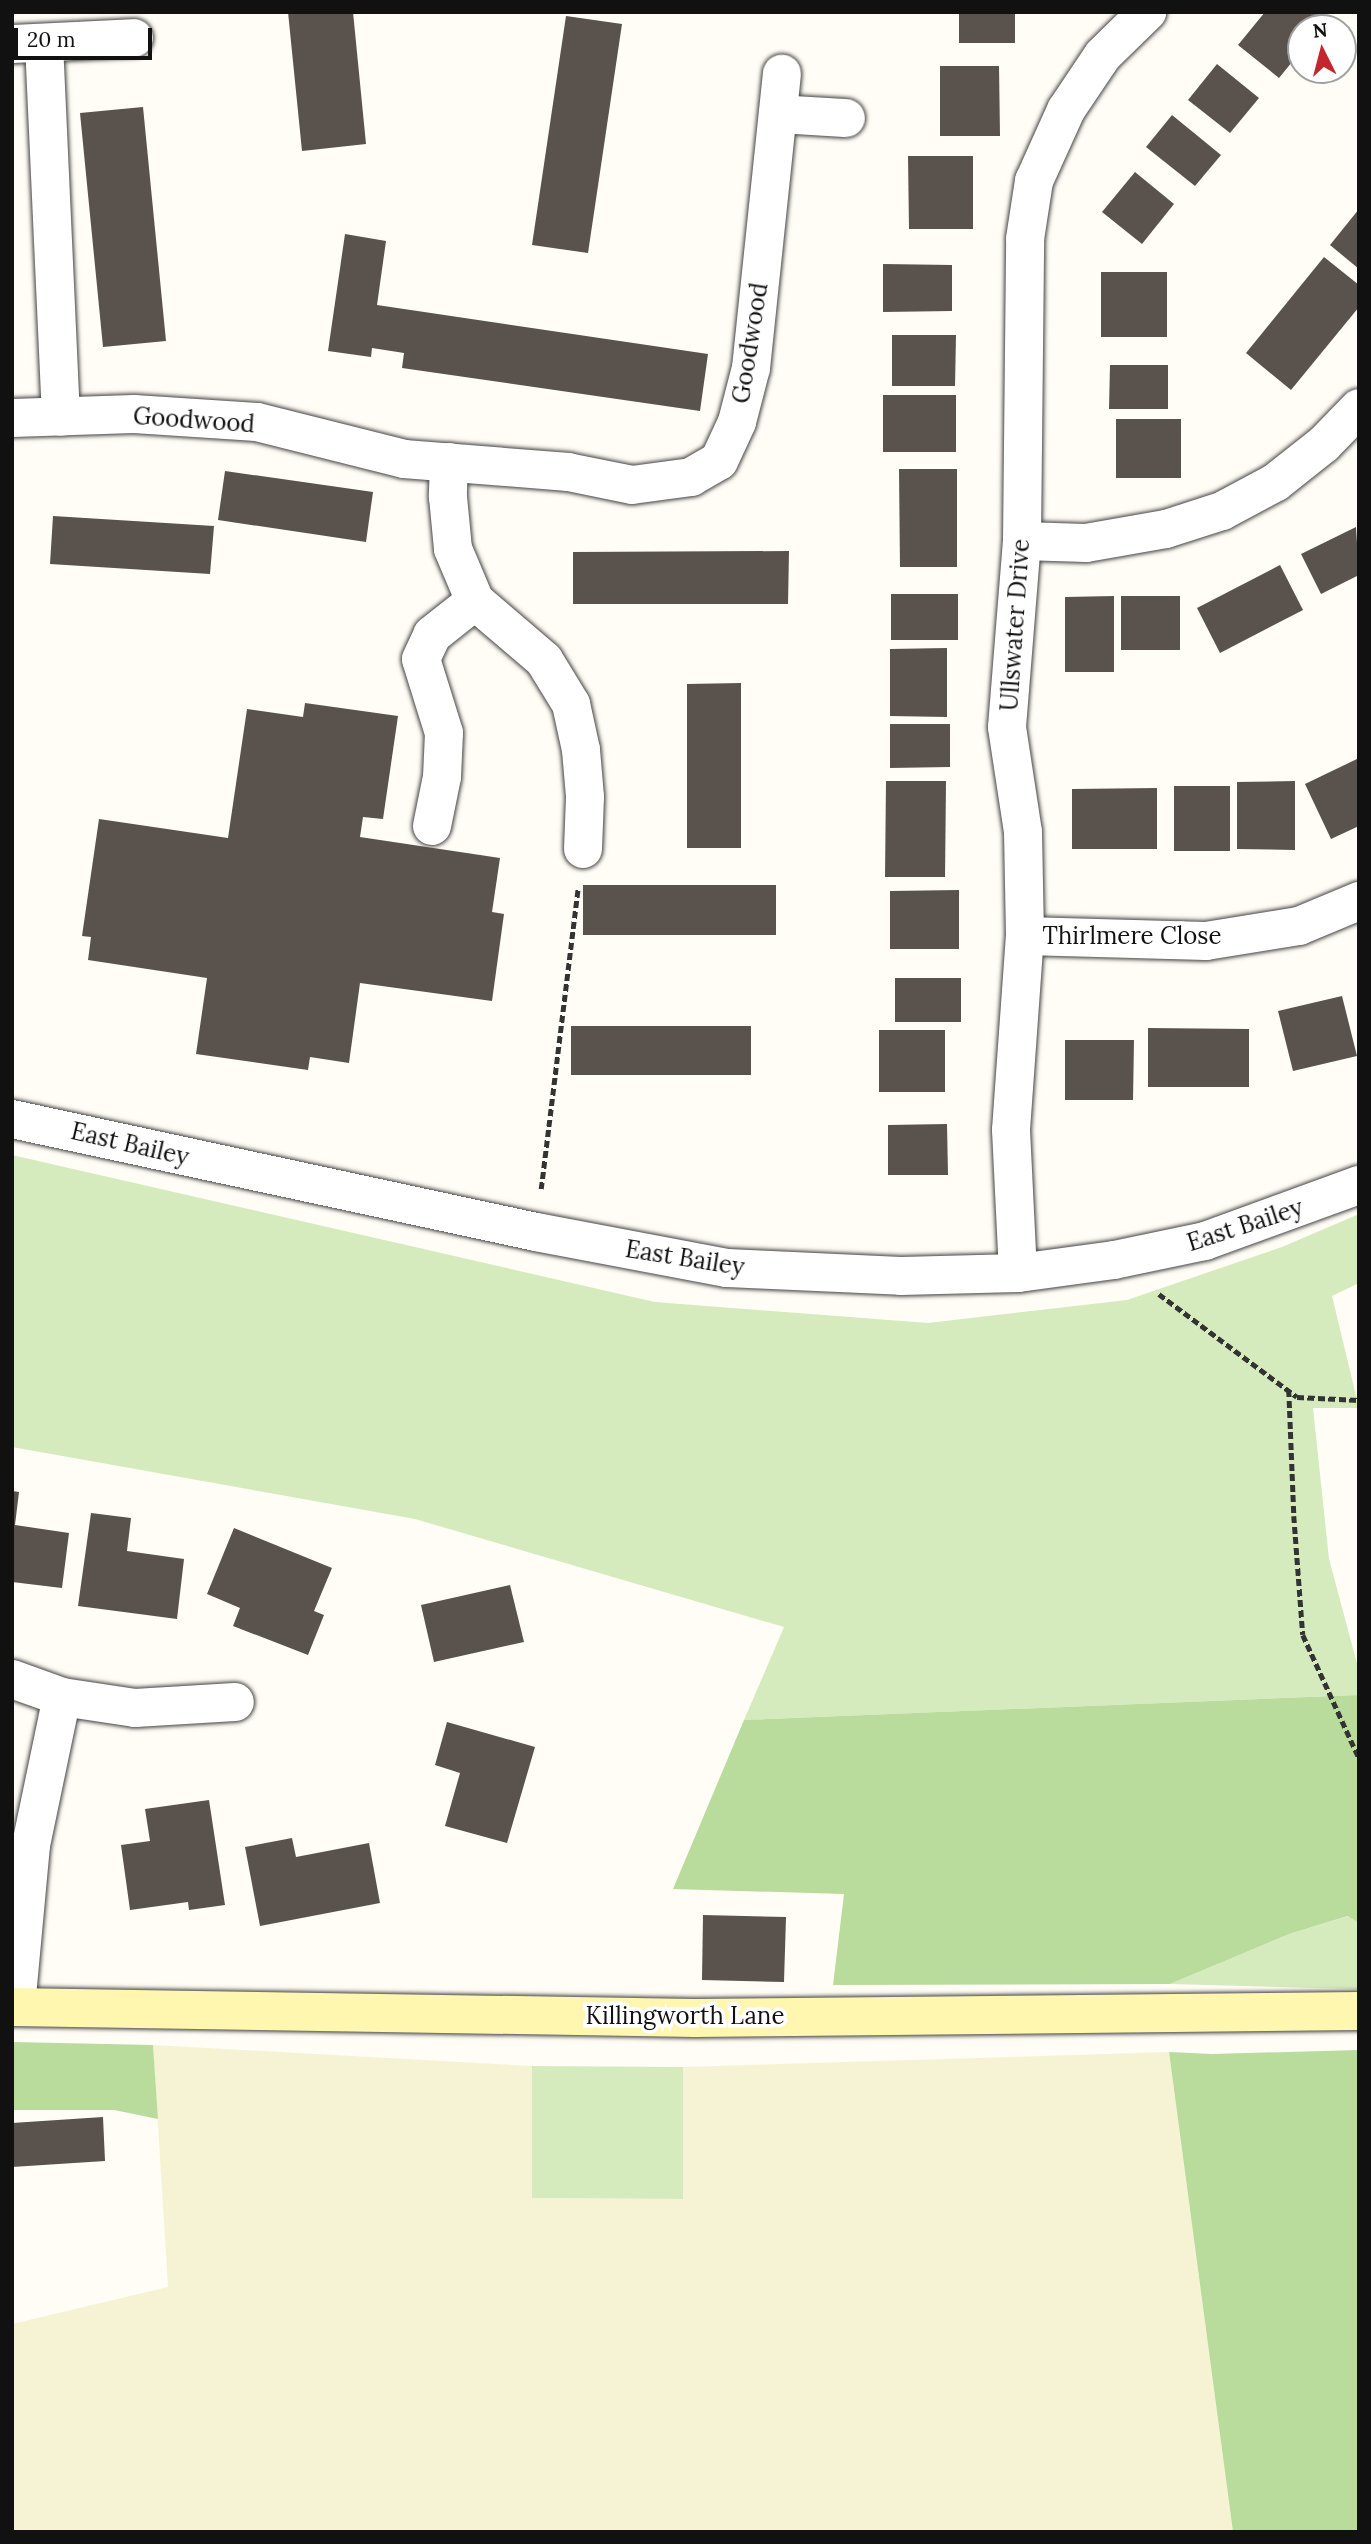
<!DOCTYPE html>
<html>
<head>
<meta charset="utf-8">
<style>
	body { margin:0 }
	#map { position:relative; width:1371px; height:2544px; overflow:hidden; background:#fffdf5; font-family:Lora,serif }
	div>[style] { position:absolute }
	.farmland>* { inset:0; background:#f6f3d4 }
	.green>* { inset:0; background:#d5ebbd }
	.forest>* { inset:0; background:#b9dc9c }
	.building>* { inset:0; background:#5a524d }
	.path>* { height:4.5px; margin-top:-2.25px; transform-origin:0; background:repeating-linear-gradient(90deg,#333 0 7px,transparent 0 10.5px) }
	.roads { filter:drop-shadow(0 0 2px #444) drop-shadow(0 0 2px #444) }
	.minor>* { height:38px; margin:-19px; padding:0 19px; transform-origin:19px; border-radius:19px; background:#fff }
	.tertiary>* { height:38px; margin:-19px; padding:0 19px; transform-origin:19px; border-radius:19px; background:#fff }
	.secondary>* { height:38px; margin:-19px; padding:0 19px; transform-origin:19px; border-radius:19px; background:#fff6b0 }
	span { translate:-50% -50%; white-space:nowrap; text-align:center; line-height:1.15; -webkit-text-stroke:7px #fff; paint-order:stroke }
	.street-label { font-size:24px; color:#111 }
	.frame { position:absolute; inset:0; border:14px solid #111; pointer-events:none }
	.north { position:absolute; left:1287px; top:14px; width:70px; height:70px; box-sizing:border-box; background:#fff; border:2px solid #a0a0a0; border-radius:50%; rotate:354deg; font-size:19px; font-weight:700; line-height:28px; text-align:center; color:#111 }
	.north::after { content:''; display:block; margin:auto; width:24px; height:32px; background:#c4262e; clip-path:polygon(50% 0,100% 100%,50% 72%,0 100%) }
	.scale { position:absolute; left:14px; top:28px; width:138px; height:32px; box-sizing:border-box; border:4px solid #111; border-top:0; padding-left:9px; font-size:21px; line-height:24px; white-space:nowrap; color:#111; -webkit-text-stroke:5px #fff; paint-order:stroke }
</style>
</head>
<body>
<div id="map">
	<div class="farmland">
		<div style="clip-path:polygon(153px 2045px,532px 2066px,532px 2198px,682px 2199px,683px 2067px,1169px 2052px,1233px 2532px,12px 2532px,12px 2324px,168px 2287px)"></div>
	</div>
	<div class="green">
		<div style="clip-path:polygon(12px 1155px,655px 1302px,928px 1323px,1127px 1300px,1282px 1247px,1359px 1214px,1359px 1283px,1332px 1296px,1359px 1408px,1313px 1408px,1329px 1559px,1359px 1671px,1359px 1695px,744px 1720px,784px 1627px,415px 1519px,12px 1447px)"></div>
		<div style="clip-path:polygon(1349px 1916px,1359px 1923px,1359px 1989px,1170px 1984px,1289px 1934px)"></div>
		<div style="clip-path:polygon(532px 2066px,683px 2067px,683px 2199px,532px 2198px)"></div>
	</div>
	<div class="forest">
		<div style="clip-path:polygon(1359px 1695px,1359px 1923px,1348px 1916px,1289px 1934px,1170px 1984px,833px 1985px,844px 1894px,673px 1889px,744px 1720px)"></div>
		<div style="clip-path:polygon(12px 2042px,153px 2045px,158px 2119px,114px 2110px,12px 2110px)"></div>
		<div style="clip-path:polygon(1359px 2050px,1359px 2532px,1233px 2532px,1169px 2052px,1212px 2054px)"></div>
	</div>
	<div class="building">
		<div style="clip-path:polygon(288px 12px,353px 12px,366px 144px,302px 151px)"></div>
		<div style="clip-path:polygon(959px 12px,1015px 12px,1015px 43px,959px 43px)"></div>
		<div style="clip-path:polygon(1265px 12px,1331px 15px,1320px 28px,1301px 28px,1301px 51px,1279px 78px,1238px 45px)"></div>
		<div style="clip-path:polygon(566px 16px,622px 24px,588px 253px,532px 245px)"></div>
		<div style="clip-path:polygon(1217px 64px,1259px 98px,1230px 133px,1188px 100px)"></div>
		<div style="clip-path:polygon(940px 66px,999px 66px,1000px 136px,940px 136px)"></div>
		<div style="clip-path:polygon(143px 107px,166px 341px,103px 347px,80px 113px)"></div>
		<div style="clip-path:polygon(1172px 115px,1221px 155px,1195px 186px,1146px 147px)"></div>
		<div style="clip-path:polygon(908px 156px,973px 156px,973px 229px,909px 229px)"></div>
		<div style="clip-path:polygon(1135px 172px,1174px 204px,1142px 244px,1102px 212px)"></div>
		<div style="clip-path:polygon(1359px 209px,1359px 269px,1330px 245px)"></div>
		<div style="clip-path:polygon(345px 234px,386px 241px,377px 305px,708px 354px,700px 411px,402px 368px,404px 353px,372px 348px,371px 357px,328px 351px)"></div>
		<div style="clip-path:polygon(1324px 257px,1359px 285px,1359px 307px,1291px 390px,1246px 353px)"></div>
		<div style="clip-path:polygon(883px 264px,952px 265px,952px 311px,883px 312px)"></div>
		<div style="clip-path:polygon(1101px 272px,1167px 272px,1167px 337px,1101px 337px)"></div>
		<div style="clip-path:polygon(892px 335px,956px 335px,955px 386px,892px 386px)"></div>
		<div style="clip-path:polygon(1110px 365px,1168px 365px,1168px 409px,1109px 409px)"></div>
		<div style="clip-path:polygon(883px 395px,956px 395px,956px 452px,883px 452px)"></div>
		<div style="clip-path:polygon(1116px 419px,1181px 419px,1181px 478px,1116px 478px)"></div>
		<div style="clip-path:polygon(899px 469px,957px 469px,957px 567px,900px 567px)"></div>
		<div style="clip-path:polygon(225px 471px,373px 492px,366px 542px,218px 520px)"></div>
		<div style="clip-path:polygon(53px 516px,214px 526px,210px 574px,50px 564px)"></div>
		<div style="clip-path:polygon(1356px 527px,1359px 575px,1321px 594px,1301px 554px)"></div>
		<div style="clip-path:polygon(789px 551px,788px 604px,573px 604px,573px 552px)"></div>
		<div style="clip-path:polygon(1280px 565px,1303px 610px,1220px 653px,1197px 608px)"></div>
		<div style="clip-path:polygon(891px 594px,958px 594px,958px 640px,891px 640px)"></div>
		<div style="clip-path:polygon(1114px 596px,1114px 672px,1065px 672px,1065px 597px)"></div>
		<div style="clip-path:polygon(1121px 596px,1180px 596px,1180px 650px,1121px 650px)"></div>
		<div style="clip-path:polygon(947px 648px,947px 717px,890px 716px,890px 649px)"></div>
		<div style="clip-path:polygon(741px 683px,741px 848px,687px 848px,687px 684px)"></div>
		<div style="clip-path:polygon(305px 703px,398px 716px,383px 819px,363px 817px,360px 837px,500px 858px,492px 912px,504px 914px,492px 1001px,360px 983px,349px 1063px,310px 1057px,308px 1070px,196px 1054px,207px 978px,88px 960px,91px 937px,82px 936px,99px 819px,228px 838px,247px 709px,303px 717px)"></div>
		<div style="clip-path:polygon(890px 724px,950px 724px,950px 767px,890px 768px)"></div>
		<div style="clip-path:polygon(1359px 758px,1359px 826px,1331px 839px,1305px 784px)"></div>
		<div style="clip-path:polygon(886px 781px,946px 781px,945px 877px,885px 877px)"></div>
		<div style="clip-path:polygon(1295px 781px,1295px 850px,1237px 849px,1237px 782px)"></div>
		<div style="clip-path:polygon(1174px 786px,1230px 786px,1230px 851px,1174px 851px)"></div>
		<div style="clip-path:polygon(1157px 788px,1157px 849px,1072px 849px,1072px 789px)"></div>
		<div style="clip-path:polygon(583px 885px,776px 885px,776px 935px,583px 935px)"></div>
		<div style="clip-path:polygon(959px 890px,959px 949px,890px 949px,890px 891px)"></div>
		<div style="clip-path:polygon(895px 978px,961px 978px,961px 1022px,895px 1022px)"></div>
		<div style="clip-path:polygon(1342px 996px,1357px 1056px,1293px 1071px,1278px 1011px)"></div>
		<div style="clip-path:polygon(571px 1026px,751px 1026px,751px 1075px,571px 1075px)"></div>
		<div style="clip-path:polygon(1148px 1028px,1249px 1029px,1249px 1087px,1148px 1087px)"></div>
		<div style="clip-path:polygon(879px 1030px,945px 1030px,945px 1092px,879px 1092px)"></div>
		<div style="clip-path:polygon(1065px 1040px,1134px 1040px,1133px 1100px,1065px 1100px)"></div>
		<div style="clip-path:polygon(947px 1124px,948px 1175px,888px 1175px,888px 1125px)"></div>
		<div style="clip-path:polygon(12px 1491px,19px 1492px,15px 1525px,69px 1533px,62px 1588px,12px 1582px)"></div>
		<div style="clip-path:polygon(91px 1513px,131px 1518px,127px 1551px,184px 1559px,177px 1619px,78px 1606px)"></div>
		<div style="clip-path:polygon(234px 1528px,332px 1568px,314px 1611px,324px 1615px,308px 1655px,233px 1626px,240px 1608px,207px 1594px)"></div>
		<div style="clip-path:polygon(510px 1585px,524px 1642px,434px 1662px,421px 1605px)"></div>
		<div style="clip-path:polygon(447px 1722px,535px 1747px,507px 1843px,445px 1826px,460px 1773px,435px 1765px)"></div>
		<div style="clip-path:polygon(209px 1800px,225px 1905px,189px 1910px,188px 1902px,130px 1910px,121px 1845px,150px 1841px,145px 1809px)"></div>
		<div style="clip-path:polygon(292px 1838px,296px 1857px,369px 1843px,380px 1903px,260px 1926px,245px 1847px)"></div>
		<div style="clip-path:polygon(703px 1915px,786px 1917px,784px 1982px,702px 1980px)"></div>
		<div style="clip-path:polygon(103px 2117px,105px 2161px,12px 2167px,12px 2123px)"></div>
	</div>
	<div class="path">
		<div style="left:541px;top:1189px;width:302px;rotate:-83deg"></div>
		<div style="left:1159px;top:1294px;width:172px;rotate:36.7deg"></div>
		<div style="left:1297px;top:1397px;width:62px;rotate:2.8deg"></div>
		<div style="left:1289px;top:1390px;width:126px;rotate:87.7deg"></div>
		<div style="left:1294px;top:1516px;width:119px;rotate:85.7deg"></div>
		<div style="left:1303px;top:1635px;width:135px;rotate:65.5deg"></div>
	</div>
	<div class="roads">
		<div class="minor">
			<div style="left:44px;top:43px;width:374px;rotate:87.4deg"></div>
			<div style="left:12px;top:44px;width:122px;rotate:-2.8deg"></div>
			<div style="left:778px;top:114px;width:68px;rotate:3.4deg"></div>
			<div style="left:12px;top:418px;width:122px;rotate:-1.9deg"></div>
			<div style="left:134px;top:414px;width:123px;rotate:3.7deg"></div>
			<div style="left:257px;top:422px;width:152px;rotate:14.1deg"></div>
			<div style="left:404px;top:459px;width:165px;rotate:4.5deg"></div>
			<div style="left:568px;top:472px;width:65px;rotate:11.5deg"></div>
			<div style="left:632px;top:485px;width:60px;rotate:-7.7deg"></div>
			<div style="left:691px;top:477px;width:32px;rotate:-30deg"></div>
			<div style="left:719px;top:461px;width:43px;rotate:-65.2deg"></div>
			<div style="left:737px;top:422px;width:56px;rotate:-75.5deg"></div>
			<div style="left:751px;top:368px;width:296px;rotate:-84deg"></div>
			<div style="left:449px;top:462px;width:35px;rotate:92deg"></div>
			<div style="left:448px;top:497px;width:52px;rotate:84.5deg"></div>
			<div style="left:453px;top:549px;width:56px;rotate:67.1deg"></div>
			<div style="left:475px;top:601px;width:91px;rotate:40.5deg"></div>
			<div style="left:544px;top:660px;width:52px;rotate:58.5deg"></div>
			<div style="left:571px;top:704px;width:47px;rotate:77.7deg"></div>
			<div style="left:581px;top:750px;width:47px;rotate:85.1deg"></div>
			<div style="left:585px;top:797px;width:52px;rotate:92.2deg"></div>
			<div style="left:1022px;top:541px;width:64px;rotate:1.8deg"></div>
			<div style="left:1086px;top:543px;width:81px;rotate:-9.9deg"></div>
			<div style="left:1166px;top:529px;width:59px;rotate:-17.8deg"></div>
			<div style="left:1222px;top:511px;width:61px;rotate:-28.2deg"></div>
			<div style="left:1276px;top:482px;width:61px;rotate:-38.4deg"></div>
			<div style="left:1324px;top:444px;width:50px;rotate:-45.8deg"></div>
			<div style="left:432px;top:826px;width:50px;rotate:-78.5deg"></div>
			<div style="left:442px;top:777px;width:44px;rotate:-87.4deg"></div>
			<div style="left:444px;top:733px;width:77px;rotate:-107.3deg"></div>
			<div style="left:421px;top:659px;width:26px;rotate:-65deg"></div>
			<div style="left:432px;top:635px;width:55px;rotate:-38.3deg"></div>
			<div style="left:1025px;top:936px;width:181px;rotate:1.6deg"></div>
			<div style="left:1206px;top:941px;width:94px;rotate:-9.2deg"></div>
			<div style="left:1299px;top:926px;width:65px;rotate:-22.6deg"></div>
			<div style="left:1018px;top:1273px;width:143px;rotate:-92.8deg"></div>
			<div style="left:1011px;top:1130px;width:195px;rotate:-85.9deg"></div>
			<div style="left:1025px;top:936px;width:104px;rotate:-91.1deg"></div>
			<div style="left:1023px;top:832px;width:106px;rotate:-98.7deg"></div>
			<div style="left:1007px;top:727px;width:187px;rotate:-85.4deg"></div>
			<div style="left:1022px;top:541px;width:302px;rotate:-89.4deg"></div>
			<div style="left:1025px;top:239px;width:59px;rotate:-81.2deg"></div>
			<div style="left:1034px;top:181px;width:78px;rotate:-65.7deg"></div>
			<div style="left:1066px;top:110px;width:66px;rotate:-56.1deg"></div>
			<div style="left:1103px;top:55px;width:62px;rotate:-44.3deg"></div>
			<div style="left:12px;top:1679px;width:53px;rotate:19.8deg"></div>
			<div style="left:62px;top:1697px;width:74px;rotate:8.6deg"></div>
			<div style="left:135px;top:1708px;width:100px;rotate:-3.4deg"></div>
			<div style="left:16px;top:2007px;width:163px;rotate:-84.7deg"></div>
			<div style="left:31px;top:1845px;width:151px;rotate:-78.2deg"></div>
		</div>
		<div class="tertiary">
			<div style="left:12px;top:1119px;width:536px;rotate:12.17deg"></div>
			<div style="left:536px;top:1232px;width:194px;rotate:10.7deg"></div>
			<div style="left:727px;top:1268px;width:174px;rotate:2.6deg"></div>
			<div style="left:901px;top:1276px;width:117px;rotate:-1.5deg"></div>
			<div style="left:1018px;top:1273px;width:97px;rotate:-7.7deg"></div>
			<div style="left:1114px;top:1260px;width:93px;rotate:-11.8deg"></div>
			<div style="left:1205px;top:1241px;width:164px;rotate:-20deg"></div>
		</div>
		<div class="secondary">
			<div style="left:12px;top:2007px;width:683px;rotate:0.92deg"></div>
			<div style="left:695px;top:2018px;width:664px;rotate:-0.6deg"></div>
		</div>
	</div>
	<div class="street-label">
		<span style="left:750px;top:343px;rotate:-81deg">Goodwood</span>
		<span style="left:194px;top:420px;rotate:4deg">Goodwood</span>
		<span style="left:1015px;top:625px;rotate:-86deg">Ullswater Drive</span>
		<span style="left:1132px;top:936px">Thirlmere Close</span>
		<span style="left:130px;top:1144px;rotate:13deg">East Bailey</span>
		<span style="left:1245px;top:1225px;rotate:-18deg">East Bailey</span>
		<span style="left:685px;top:1258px;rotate:9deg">East Bailey</span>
		<span style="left:685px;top:2016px">Killingworth Lane</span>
	</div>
	<div class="frame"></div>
	<div class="north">N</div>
	<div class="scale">20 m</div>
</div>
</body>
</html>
